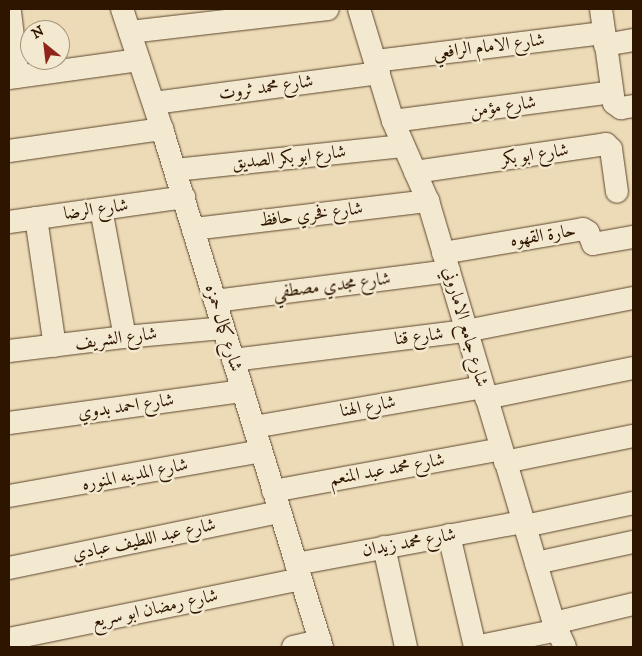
<!DOCTYPE html>
<html>
<head>
<meta charset="utf-8">
<style>
	body { margin:0 }
	#map { position:relative; width:642px; height:656px; overflow:hidden; background:#ecdbb6; font-family:"IM FELL DW Pica",Amiri,serif }
	div>[style] { position:absolute }
	.roads { filter:drop-shadow(0 0 1px #5e462e) drop-shadow(0 0 1px #5e462e) }
	.minor>* { height:22px; margin:-11px; padding:0 11px; transform-origin:11px; border-radius:11px; background:#f3e8d0 }
	span { translate:-50% -50%; white-space:nowrap; text-align:center; line-height:1.15; -webkit-text-stroke:5px #f3e8d0; paint-order:stroke }
	.street-label { font-size:18px; color:#2e1500 }
	.frame { position:absolute; inset:0; border:10px solid #2e1500; pointer-events:none }
	.north { position:absolute; left:20px; top:20px; width:50px; height:50px; box-sizing:border-box; background:#f3e8d0; border:1px solid #a4947d; border-radius:50%; rotate:331deg; font-size:14px; font-weight:700; line-height:20px; text-align:center; color:#2e1500 }
	.north::after { content:''; display:block; margin:auto; width:18px; height:22px; background:#8f2418; clip-path:polygon(50% 0,100% 100%,50% 72%,0 100%) }
</style>
</head>
<body>
<div id="map">
	<div class="roads">
		<div class="minor">
			<div style="left:122px;top:9px;width:126px;rotate:71.6deg"></div>
			<div style="left:162px;top:129px;width:542px;rotate:72.84deg"></div>
			<div style="left:359px;top:9px;width:117px;rotate:73.1deg"></div>
			<div style="left:393px;top:121px;width:87px;rotate:66.4deg"></div>
			<div style="left:428px;top:201px;width:440px;rotate:73.4deg"></div>
			<div style="left:554px;top:623px;width:26px;rotate:65deg"></div>
			<div style="left:601px;top:9px;width:95px;rotate:82.1deg"></div>
			<div style="left:614px;top:103px;width:9px;rotate:36deg"></div>
			<div style="left:621px;top:108px;width:12px;rotate:-9deg"></div>
			<div style="left:10px;top:12px;width:65px;rotate:83deg"></div>
			<div style="left:130px;top:32px;width:199px;rotate:-6.6deg"></div>
			<div style="left:605px;top:45px;width:28px;rotate:-10deg"></div>
			<div style="left:375px;top:61px;width:231px;rotate:-7deg"></div>
			<div style="left:9px;top:78px;width:131px;rotate:-7.9deg"></div>
			<div style="left:154px;top:103px;width:227px;rotate:-7.6deg"></div>
			<div style="left:393px;top:121px;width:221px;rotate:-7.5deg"></div>
			<div style="left:9px;top:151px;width:155px;rotate:-8.2deg"></div>
			<div style="left:175px;top:170px;width:229px;rotate:-6deg"></div>
			<div style="left:415px;top:172px;width:193px;rotate:-8.3deg"></div>
			<div style="left:606px;top:144px;width:7px;rotate:45deg"></div>
			<div style="left:611px;top:149px;width:43px;rotate:82.1deg"></div>
			<div style="left:101px;top:209px;width:130px;rotate:79.4deg"></div>
			<div style="left:36px;top:218px;width:129px;rotate:81.6deg"></div>
			<div style="left:9px;top:222px;width:177px;rotate:-8.1deg"></div>
			<div style="left:193px;top:229px;width:237px;rotate:-6.8deg"></div>
			<div style="left:443px;top:253px;width:142px;rotate:-9.7deg"></div>
			<div style="left:583px;top:229px;width:6px;rotate:31deg"></div>
			<div style="left:588px;top:232px;width:13px;rotate:67deg"></div>
			<div style="left:593px;top:244px;width:41px;rotate:-9.9deg"></div>
			<div style="left:215px;top:301px;width:236px;rotate:-7.3deg"></div>
			<div style="left:9px;top:351px;width:117px;rotate:-6.9deg"></div>
			<div style="left:125px;top:337px;width:98px;rotate:-5.2deg"></div>
			<div style="left:233px;top:360px;width:235px;rotate:-7.1deg"></div>
			<div style="left:466px;top:331px;width:170px;rotate:-11.2deg"></div>
			<div style="left:486px;top:398px;width:150px;rotate:-11.5deg"></div>
			<div style="left:9px;top:423px;width:236px;rotate:-7.8deg"></div>
			<div style="left:254px;top:427px;width:232px;rotate:-9.9deg"></div>
			<div style="left:505px;top:462px;width:131px;rotate:-11.5deg"></div>
			<div style="left:273px;top:491px;width:232px;rotate:-10.4deg"></div>
			<div style="left:9px;top:496px;width:256px;rotate:-10.1deg"></div>
			<div style="left:525px;top:526px;width:110px;rotate:-12deg"></div>
			<div style="left:449px;top:535px;width:115px;rotate:76.9deg"></div>
			<div style="left:384px;top:547px;width:102px;rotate:77.6deg"></div>
			<div style="left:536px;top:563px;width:99px;rotate:-12.2deg"></div>
			<div style="left:296px;top:564px;width:231px;rotate:-10.5deg"></div>
			<div style="left:9px;top:568px;width:277px;rotate:-11.7deg"></div>
			<div style="left:554px;top:623px;width:81px;rotate:-13.5deg"></div>
			<div style="left:9px;top:639px;width:298px;rotate:-11.6deg"></div>
			<div style="left:293px;top:647px;width:28px;rotate:-13deg"></div>
			<div style="left:475px;top:647px;width:85px;rotate:-11.6deg"></div>
		</div>
	</div>
	<div class="street-label">
		<span style="left:489px;top:47px;rotate:-7deg">شارع الامام الرافعي</span>
		<span style="left:266px;top:88px;rotate:-8deg">شارع محمد ثروت</span>
		<span style="left:503px;top:107px;rotate:-8deg">شارع مؤمن</span>
		<span style="left:535px;top:155px;rotate:-8deg">شارع ابو بكر</span>
		<span style="left:289px;top:158px;rotate:-6deg">شارع ابو بكر الصديق</span>
		<span style="left:96px;top:210px;rotate:-8deg">شارع الرضا</span>
		<span style="left:311px;top:215px;rotate:-7deg">شارع فخري حافظ</span>
		<span style="left:543px;top:236px;rotate:-9deg">حارة القهوه</span>
		<span style="left:332px;top:286px;rotate:-7deg">شارع مجدي مصطفي</span>
		<span style="left:465px;top:327px;rotate:74deg">شارع جامع الاماروني</span>
		<span style="left:223px;top:328px;rotate:73deg">شارع كمال حمزه</span>
		<span style="left:419px;top:337px;rotate:-7deg">شارع قنا</span>
		<span style="left:116px;top:339px;rotate:-7deg">شارع الشريف</span>
		<span style="left:126px;top:407px;rotate:-8deg">شارع احمد بدوي</span>
		<span style="left:368px;top:407px;rotate:-10deg">شارع الهنا</span>
		<span style="left:387px;top:470px;rotate:-10deg">شارع محمد عبد المنعم</span>
		<span style="left:135px;top:475px;rotate:-11deg">شارع المدينه المنوره</span>
		<span style="left:144px;top:540px;rotate:-12deg">شارع عبد اللطيف عبادي</span>
		<span style="left:409px;top:543px;rotate:-10deg">شارع محمد زيدان</span>
		<span style="left:155px;top:609px;rotate:-12deg">شارع رمضان ابو سريع</span>
	</div>
	<div class="frame"></div>
	<div class="north">N</div>
</div>
</body>
</html>
